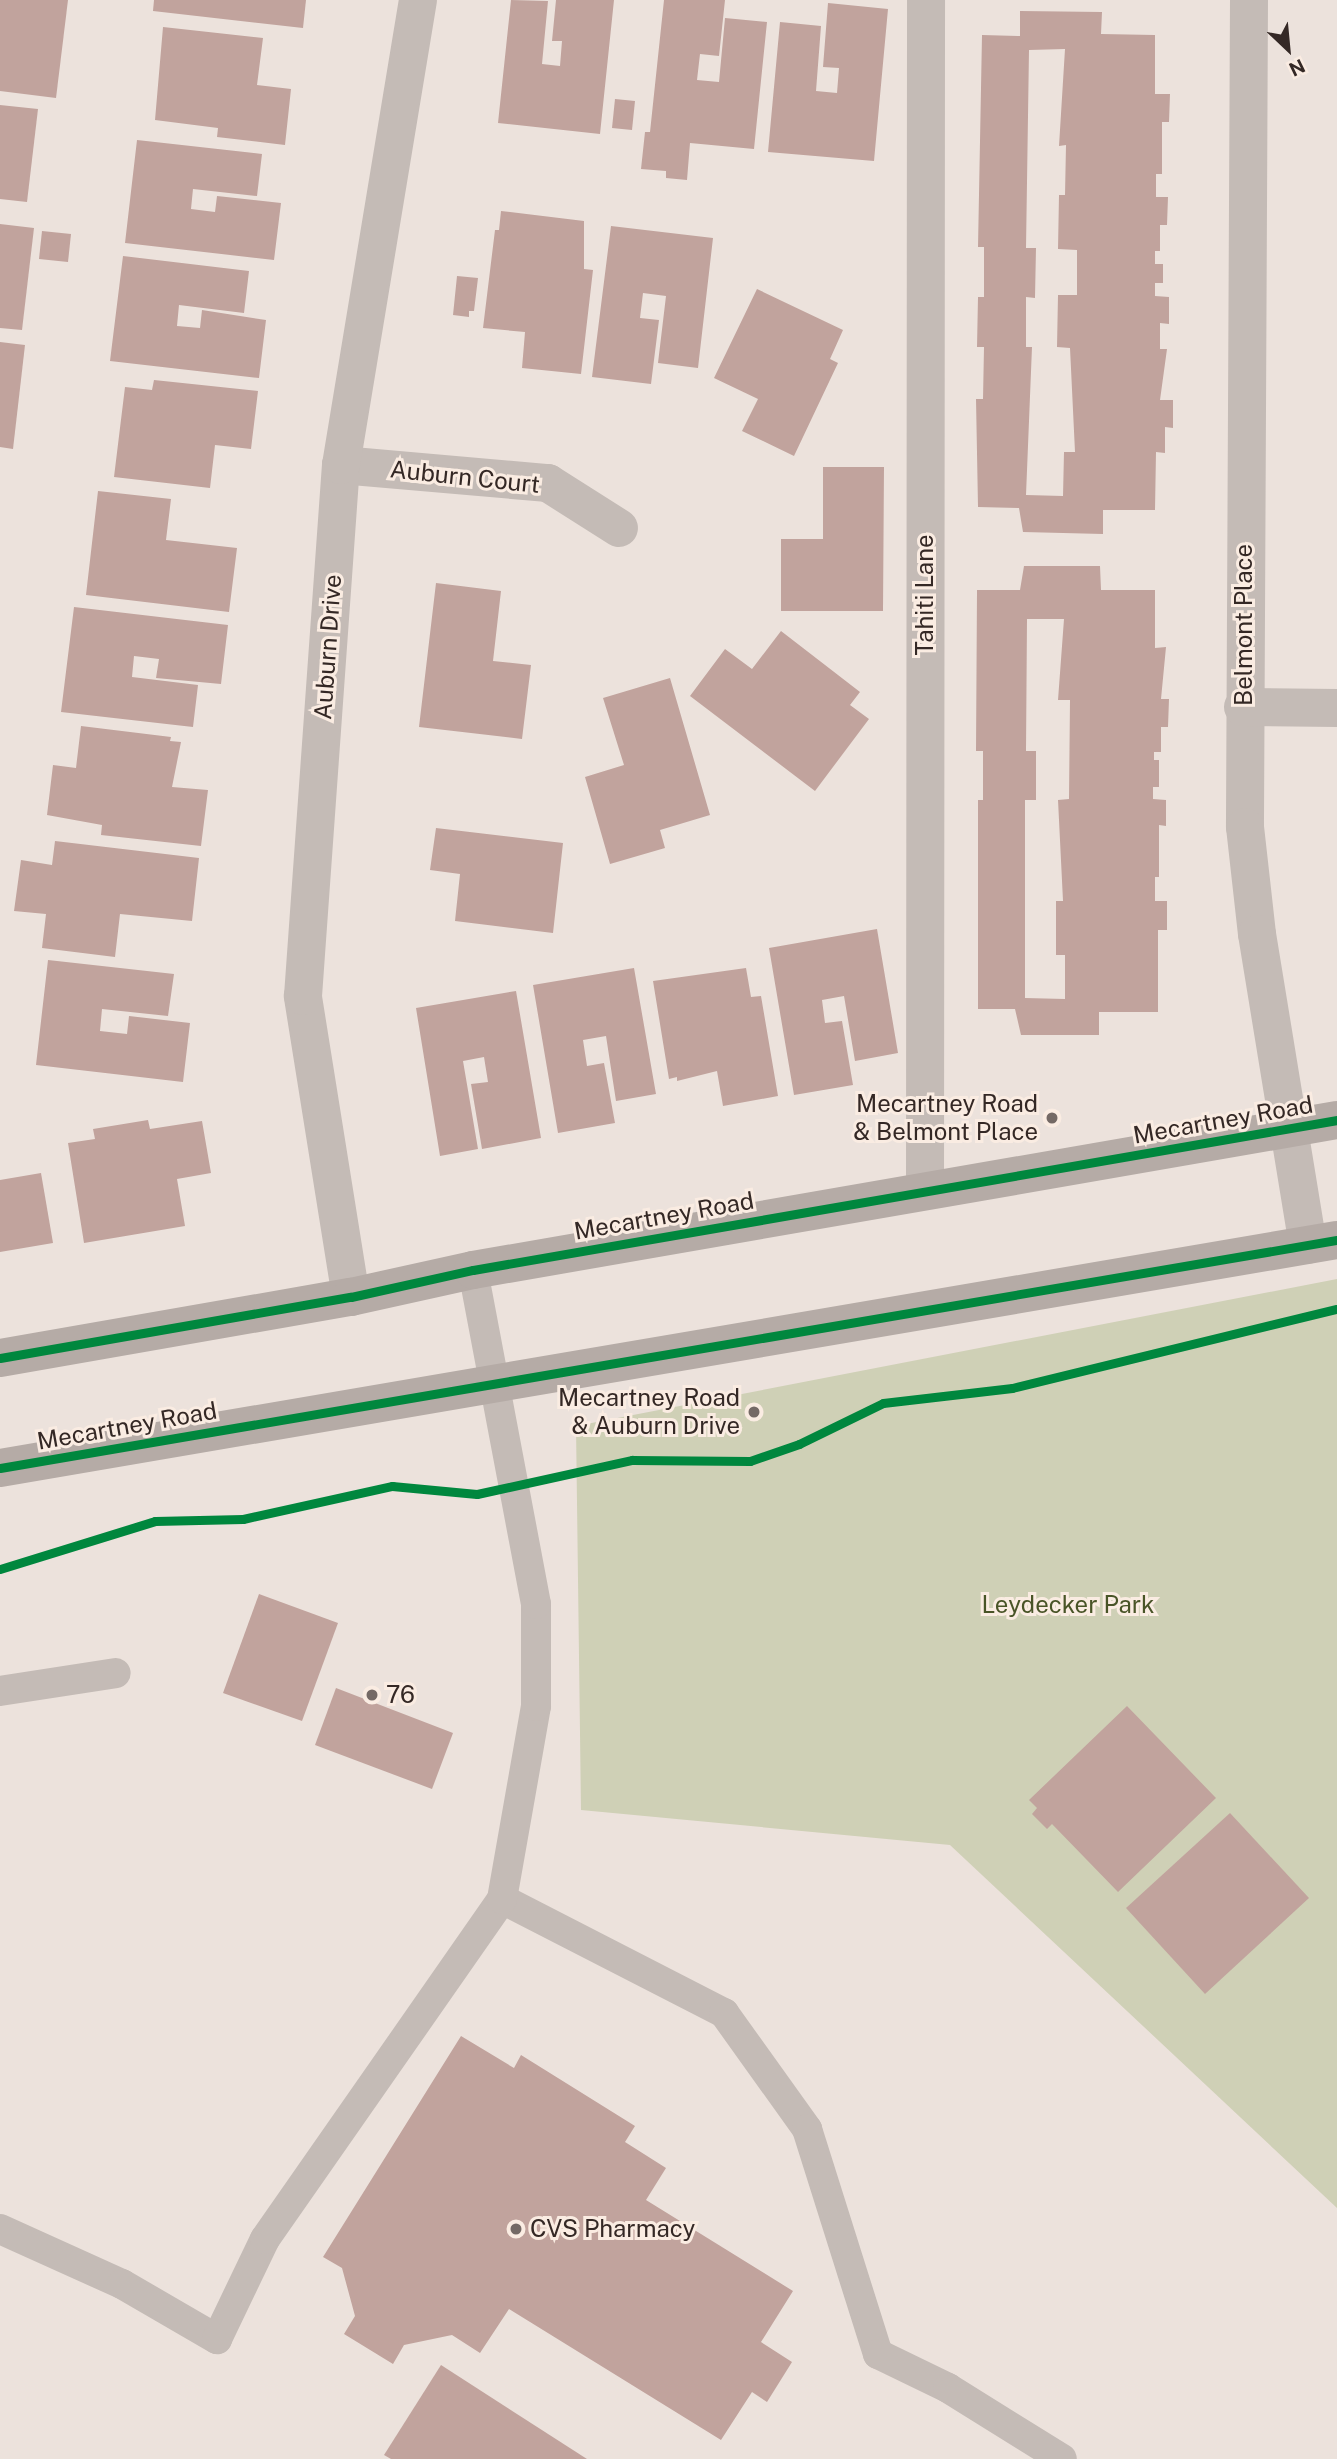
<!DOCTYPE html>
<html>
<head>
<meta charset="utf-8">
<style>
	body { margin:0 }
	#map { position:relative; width:1337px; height:2459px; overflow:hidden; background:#ece2dc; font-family:"Public Sans",sans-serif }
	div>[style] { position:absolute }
	.green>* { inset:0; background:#cfd0b6 }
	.building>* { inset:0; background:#c1a39d }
	.service>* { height:30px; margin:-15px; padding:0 15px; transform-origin:15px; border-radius:15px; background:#c4bbb6 }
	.minor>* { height:38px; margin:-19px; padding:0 19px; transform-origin:19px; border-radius:19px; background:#c4bbb6 }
	.secondary>* { height:38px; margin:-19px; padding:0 19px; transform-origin:19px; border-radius:19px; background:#b5aba6 }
	.cycleway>* { height:9px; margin:-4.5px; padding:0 4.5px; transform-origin:4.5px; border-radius:4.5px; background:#00873e }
	.dots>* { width:19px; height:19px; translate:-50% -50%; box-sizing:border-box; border:4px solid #faece2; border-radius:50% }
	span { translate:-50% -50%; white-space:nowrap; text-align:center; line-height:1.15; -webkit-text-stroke:6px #faece2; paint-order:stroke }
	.street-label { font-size:24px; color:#342825 }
	.poi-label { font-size:24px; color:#342825 }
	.right { translate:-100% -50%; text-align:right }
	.left { translate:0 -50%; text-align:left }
	.park-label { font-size:24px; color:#495427 }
	.north { position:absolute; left:1253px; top:14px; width:70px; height:70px; -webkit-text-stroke:5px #faece2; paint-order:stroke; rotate:154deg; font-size:19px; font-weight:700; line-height:28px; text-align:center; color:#342825 }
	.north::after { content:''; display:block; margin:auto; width:24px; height:32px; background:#342825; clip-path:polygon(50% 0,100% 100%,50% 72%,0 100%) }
</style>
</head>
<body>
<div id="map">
	<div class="green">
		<div style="clip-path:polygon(1337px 1279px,1337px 2208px,950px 1845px,581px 1810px,576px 1426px)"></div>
	</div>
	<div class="building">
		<div style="clip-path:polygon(0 0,68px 0,56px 98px,0 91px)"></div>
		<div style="clip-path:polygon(154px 0,306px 0,303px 28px,153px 11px)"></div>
		<div style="clip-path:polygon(511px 0,548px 1px,542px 64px,560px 66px,562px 41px,552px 41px,556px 0,614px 0,600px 134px,498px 123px)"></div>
		<div style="clip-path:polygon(664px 0,725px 0,719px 56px,700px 54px,697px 80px,719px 82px,725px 18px,767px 22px,754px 149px,690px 143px,687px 180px,666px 178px,666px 171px,641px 169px,645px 132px,650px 132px)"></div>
		<div style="clip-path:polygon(828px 3px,888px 9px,874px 161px,768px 152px,780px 22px,821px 26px,816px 91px,837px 93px,839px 68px,823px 67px)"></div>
		<div style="clip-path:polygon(evenodd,1020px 11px,1102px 12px,1101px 34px,1155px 35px,1155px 94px,1170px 94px,1169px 122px,1162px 122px,1162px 174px,1156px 174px,1156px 197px,1168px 197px,1167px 225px,1160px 225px,1160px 251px,1155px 251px,1155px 264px,1163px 264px,1163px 283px,1155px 283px,1155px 296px,1169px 297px,1169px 324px,1160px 323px,1160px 349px,1167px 349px,1160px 400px,1173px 400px,1173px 428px,1165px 427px,1165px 453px,1156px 452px,1155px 510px,1103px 510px,1103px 534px,1023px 532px,1019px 508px,978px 507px,976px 399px,983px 399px,984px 347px,977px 347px,978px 297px,984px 297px,984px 247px,978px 247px,982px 35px,1020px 36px,1020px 11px,1065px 49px,1059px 146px,1066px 145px,1065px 195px,1059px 195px,1058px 249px,1077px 250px,1077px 295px,1058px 295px,1057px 347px,1070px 348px,1075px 452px,1064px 452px,1063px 496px,1026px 495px,1032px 347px,1026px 347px,1026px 297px,1035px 298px,1036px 248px,1026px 248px,1029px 50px,1065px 49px)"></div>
		<div style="clip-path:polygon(163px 27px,263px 38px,257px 85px,291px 89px,285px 145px,217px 137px,218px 128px,155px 120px)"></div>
		<div style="clip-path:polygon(615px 99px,635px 101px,632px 130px,612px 128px)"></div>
		<div style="clip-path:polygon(0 105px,38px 109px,27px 202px,0 199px)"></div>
		<div style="clip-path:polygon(137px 140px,262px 154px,257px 196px,193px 189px,191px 209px,215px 212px,217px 196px,281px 203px,274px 260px,125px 243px)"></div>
		<div style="clip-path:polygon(501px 211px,584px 221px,584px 269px,593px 270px,581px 374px,522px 368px,525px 332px,483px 328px,495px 230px,499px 230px)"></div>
		<div style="clip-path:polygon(0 224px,34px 228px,22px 330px,0 328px)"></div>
		<div style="clip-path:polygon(611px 226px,713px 238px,698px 368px,658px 363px,666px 296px,643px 293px,640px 318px,659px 320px,651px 384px,592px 377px)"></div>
		<div style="clip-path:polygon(42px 231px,71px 234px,68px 262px,39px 259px)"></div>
		<div style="clip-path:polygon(123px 256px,249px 271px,244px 313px,179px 305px,177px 326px,200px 328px,202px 310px,266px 320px,259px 378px,110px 361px)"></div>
		<div style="clip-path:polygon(457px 276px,478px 278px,474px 311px,469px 311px,469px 317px,453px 315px)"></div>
		<div style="clip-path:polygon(757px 289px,843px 330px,830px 359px,838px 363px,794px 456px,742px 431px,758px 399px,714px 378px)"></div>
		<div style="clip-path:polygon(0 342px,25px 345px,13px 449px,0 447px)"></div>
		<div style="clip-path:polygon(154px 380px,258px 391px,251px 449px,215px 445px,210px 488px,114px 477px,125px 387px,152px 390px)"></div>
		<div style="clip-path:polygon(823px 467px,884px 467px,883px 611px,781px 611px,781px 539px,823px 539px)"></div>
		<div style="clip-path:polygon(98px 491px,171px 499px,166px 540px,237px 548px,229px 612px,86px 595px)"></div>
		<div style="clip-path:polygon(evenodd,1024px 566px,1100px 566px,1101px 590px,1155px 590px,1155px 648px,1166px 647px,1161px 699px,1169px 699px,1168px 727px,1161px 727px,1161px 752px,1154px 752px,1154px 760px,1159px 760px,1159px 787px,1153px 787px,1153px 799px,1166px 800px,1166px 826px,1159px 825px,1159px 877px,1155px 877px,1155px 901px,1167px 901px,1167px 930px,1158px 930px,1158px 1012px,1099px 1012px,1099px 1035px,1021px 1035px,1015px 1009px,978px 1009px,978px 800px,983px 800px,983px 751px,976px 751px,977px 590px,1020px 590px,1024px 566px,1027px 619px,1064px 619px,1058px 700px,1070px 700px,1069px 799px,1058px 800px,1063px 901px,1056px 901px,1056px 955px,1065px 955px,1065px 999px,1025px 998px,1025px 800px,1036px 800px,1036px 751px,1026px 751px,1027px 619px)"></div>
		<div style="clip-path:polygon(436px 583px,501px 591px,493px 661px,531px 665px,522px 739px,419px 727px)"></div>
		<div style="clip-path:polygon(74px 607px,228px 625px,221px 684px,156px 678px,159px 659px,134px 656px,132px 677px,198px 685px,193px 727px,61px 712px)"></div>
		<div style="clip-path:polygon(781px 631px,860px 692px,850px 705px,869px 719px,815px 791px,690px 696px,725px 649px,752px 669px)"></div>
		<div style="clip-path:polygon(670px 678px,710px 815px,660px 830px,665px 848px,610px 864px,585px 777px,624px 765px,603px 698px)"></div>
		<div style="clip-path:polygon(81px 726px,171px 737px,170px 741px,181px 742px,172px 787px,208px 790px,201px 846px,101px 835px,102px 825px,47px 815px,53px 765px,76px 768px)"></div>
		<div style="clip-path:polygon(436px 828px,563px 843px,553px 933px,455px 921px,460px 874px,430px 870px)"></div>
		<div style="clip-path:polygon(55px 841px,199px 858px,192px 921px,120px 914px,115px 957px,42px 948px,46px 914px,14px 911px,21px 860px,52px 865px)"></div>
		<div style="clip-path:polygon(877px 929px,898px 1053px,855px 1061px,844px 996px,822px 1000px,825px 1023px,842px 1021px,853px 1085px,794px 1095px,769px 948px)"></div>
		<div style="clip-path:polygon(48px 960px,174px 974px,168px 1016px,102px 1009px,100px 1031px,127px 1034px,129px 1016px,190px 1023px,183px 1082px,36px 1065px)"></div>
		<div style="clip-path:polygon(634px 968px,656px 1094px,616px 1101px,606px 1036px,583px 1040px,587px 1066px,604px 1063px,615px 1123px,558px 1133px,533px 985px)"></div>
		<div style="clip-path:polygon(746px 968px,751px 997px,761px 996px,778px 1096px,723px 1106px,717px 1071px,677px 1081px,677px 1077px,669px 1079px,653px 981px)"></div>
		<div style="clip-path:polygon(516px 991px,541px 1138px,482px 1149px,471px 1084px,488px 1082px,484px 1057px,463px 1061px,478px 1149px,440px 1156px,416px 1008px)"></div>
		<div style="clip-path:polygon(148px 1120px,150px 1129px,202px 1121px,211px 1173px,177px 1179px,185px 1226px,84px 1243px,68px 1143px,95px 1139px,93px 1129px)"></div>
		<div style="clip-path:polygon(41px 1173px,53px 1243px,0 1252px,0 1180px)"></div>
		<div style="clip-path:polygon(259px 1594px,338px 1623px,302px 1721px,223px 1693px)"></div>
		<div style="clip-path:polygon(336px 1688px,453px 1733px,432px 1789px,315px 1745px)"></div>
		<div style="clip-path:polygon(1127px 1706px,1216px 1798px,1118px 1892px,1052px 1824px,1047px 1829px,1032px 1814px,1037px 1808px,1029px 1800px)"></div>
		<div style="clip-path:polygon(1230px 1813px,1309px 1898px,1205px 1994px,1126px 1908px)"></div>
		<div style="clip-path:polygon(461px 2036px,514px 2068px,521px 2055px,635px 2126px,625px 2142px,666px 2168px,646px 2200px,793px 2291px,761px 2342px,792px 2362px,767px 2402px,752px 2392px,721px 2440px,509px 2309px,480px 2353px,452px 2335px,404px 2345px,393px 2364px,344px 2334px,355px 2316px,342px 2268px,323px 2257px)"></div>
		<div style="clip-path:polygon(441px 2365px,587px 2459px,391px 2459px,384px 2455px)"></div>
	</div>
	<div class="service">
		<div style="left:0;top:1691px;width:117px;rotate:-8.8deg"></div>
		<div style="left:502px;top:1899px;width:250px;rotate:27.2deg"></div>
		<div style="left:724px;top:2013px;width:143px;rotate:54.4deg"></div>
		<div style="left:807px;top:2129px;width:236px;rotate:72.5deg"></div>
		<div style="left:878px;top:2354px;width:78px;rotate:25.9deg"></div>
		<div style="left:948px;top:2388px;width:134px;rotate:31.9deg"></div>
		<div style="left:0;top:2229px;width:134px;rotate:24.3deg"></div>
		<div style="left:122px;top:2284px;width:110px;rotate:30.1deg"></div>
		<div style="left:217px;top:2339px;width:111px;rotate:-64.4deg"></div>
		<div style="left:265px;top:2239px;width:414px;rotate:-55.1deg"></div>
		<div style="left:502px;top:1899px;width:196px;rotate:-80deg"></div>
		<div style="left:536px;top:1706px;width:102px;rotate:-90deg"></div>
		<div style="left:536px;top:1604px;width:340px;rotate:-100.7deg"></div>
	</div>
	<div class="minor">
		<div style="left:1249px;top:0;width:827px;rotate:90.28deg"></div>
		<div style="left:1245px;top:827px;width:108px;rotate:83.6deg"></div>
		<div style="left:1257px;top:934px;width:315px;rotate:80.7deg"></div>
		<div style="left:341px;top:465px;width:208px;rotate:5deg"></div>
		<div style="left:548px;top:483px;width:84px;rotate:32.4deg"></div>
		<div style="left:1243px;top:707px;width:94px;rotate:0.6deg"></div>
		<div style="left:925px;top:1190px;width:1190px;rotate:-89.95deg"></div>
		<div style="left:351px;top:1297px;width:305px;rotate:-99.1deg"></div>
		<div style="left:303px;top:996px;width:532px;rotate:-85.91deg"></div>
		<div style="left:341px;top:465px;width:471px;rotate:-80.6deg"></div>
	</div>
	<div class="secondary">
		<div style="left:0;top:1358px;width:356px;rotate:-9.9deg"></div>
		<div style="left:351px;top:1297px;width:125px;rotate:-12.5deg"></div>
		<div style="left:473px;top:1270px;width:877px;rotate:-9.85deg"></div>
		<div style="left:0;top:1468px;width:1356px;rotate:-9.68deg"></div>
	</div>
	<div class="cycleway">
		<div style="left:0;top:1358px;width:356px;rotate:-9.9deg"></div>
		<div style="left:351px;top:1297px;width:125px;rotate:-12.5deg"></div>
		<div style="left:473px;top:1270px;width:877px;rotate:-9.85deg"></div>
		<div style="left:0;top:1468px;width:1356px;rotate:-9.68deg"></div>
		<div style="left:0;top:1569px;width:162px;rotate:-17.2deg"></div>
		<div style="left:155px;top:1521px;width:88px;rotate:-1.3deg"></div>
		<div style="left:243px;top:1519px;width:153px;rotate:-12.5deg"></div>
		<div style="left:392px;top:1486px;width:85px;rotate:5.4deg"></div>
		<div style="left:477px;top:1494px;width:159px;rotate:-12.4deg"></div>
		<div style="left:632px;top:1460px;width:118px;rotate:0.5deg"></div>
		<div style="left:750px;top:1461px;width:52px;rotate:-19.1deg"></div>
		<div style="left:799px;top:1444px;width:93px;rotate:-26deg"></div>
		<div style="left:883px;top:1403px;width:130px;rotate:-6.6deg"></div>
		<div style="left:1012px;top:1388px;width:334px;rotate:-13.7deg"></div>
	</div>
	<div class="dots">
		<div style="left:1052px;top:1118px;background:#746965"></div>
		<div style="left:754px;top:1412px;background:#746965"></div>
		<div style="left:372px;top:1695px;background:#746965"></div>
		<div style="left:516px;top:2229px;background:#746965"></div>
	</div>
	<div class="street-label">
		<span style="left:465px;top:477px;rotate:6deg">Auburn Court</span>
		<span style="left:925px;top:595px;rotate:-90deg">Tahiti Lane</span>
		<span style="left:1244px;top:625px;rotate:-90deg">Belmont Place</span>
		<span style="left:328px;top:647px;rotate:-86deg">Auburn Drive</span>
		<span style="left:1223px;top:1120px;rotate:-10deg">Mecartney Road</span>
		<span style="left:664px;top:1216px;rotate:-10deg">Mecartney Road</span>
		<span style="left:127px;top:1426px;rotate:-10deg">Mecartney Road</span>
	</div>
	<div class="poi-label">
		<span class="right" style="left:1038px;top:1118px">Mecartney Road<br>&amp; Belmont Place</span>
		<span class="right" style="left:740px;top:1412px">Mecartney Road<br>&amp; Auburn Drive</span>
		<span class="left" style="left:386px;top:1695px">76</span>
		<span class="left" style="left:530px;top:2229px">CVS Pharmacy</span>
	</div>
	<div class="park-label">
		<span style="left:1068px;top:1605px">Leydecker Park</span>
	</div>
	<div class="north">N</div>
</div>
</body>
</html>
